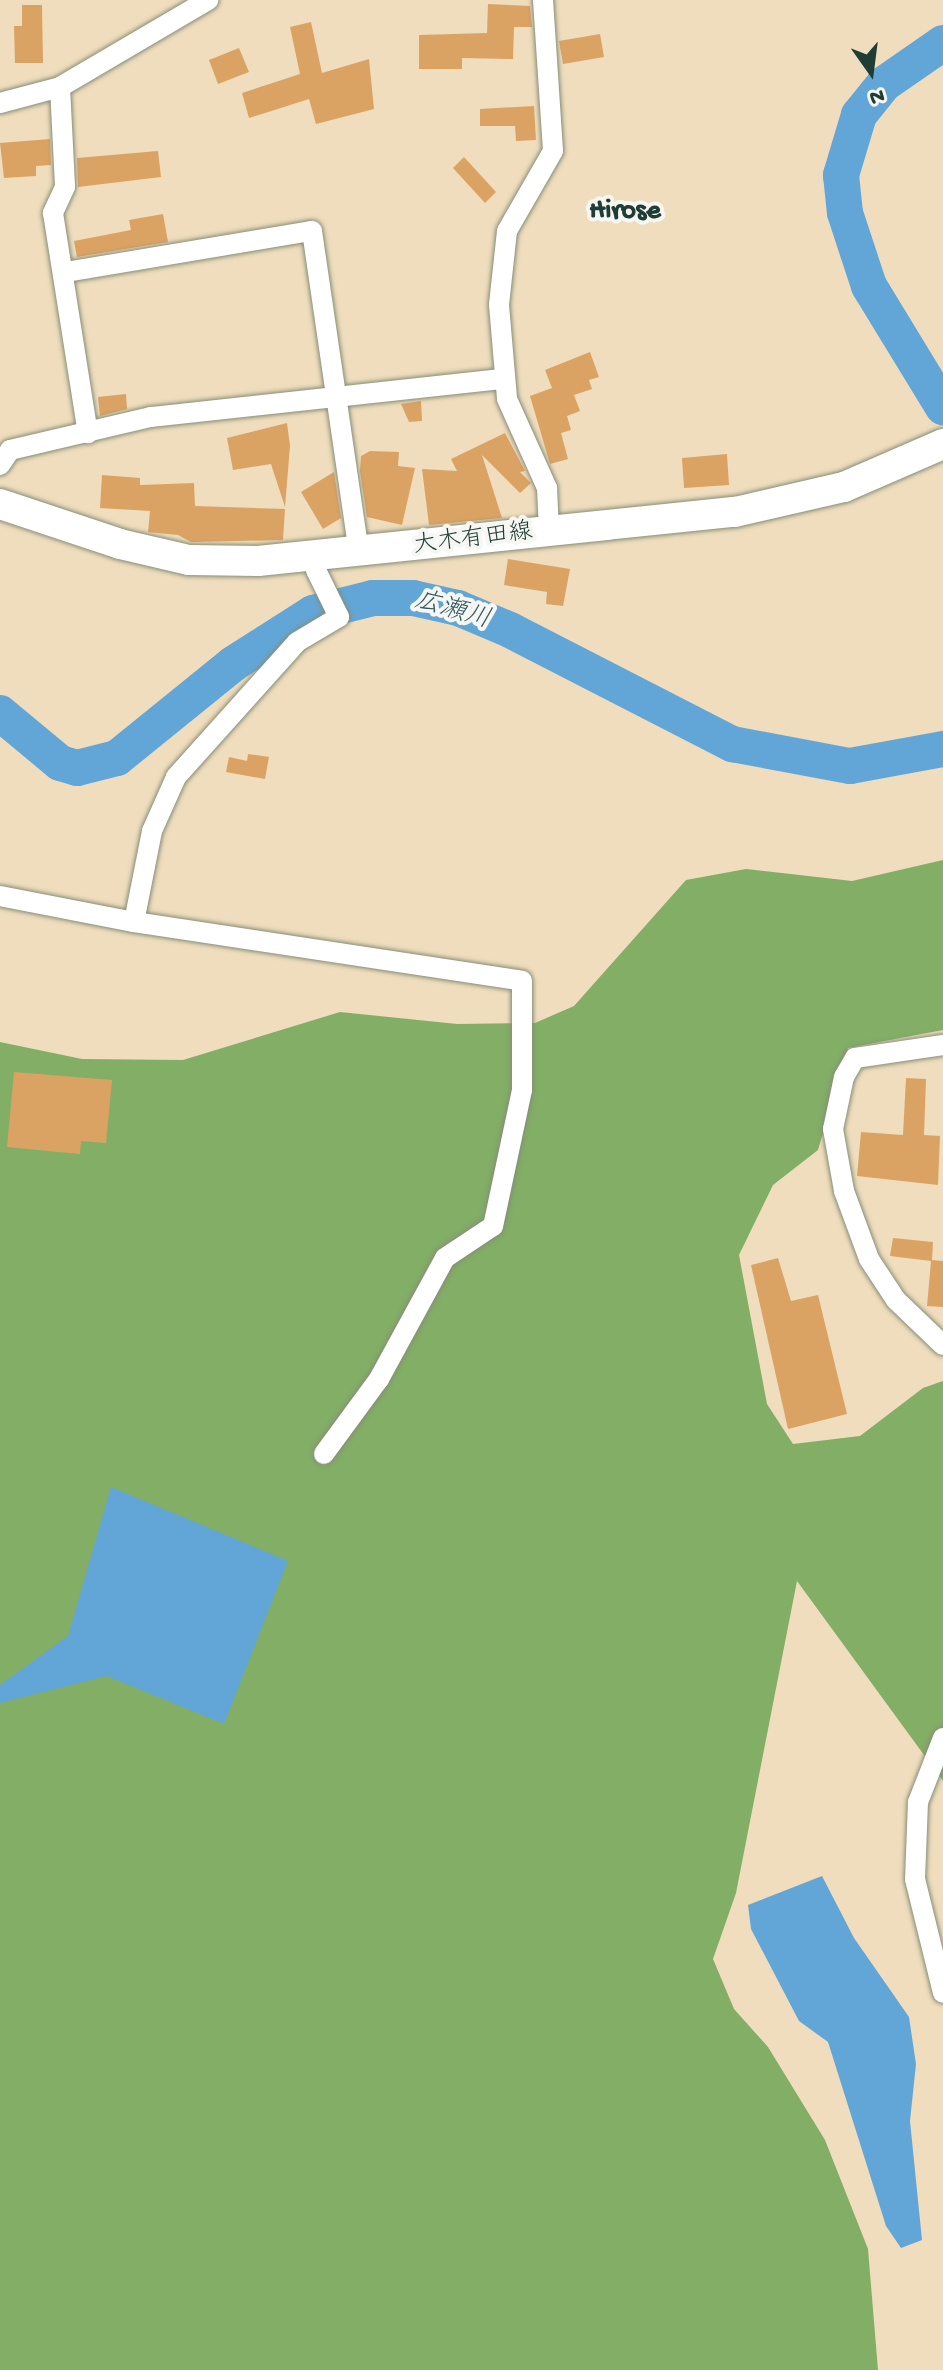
<!DOCTYPE html>
<html>
<head>
<meta charset="utf-8">
<style>
	body { margin:0 }
	#map { position:relative; width:943px; height:2370px; overflow:hidden; background:#efddbd; font-family:"Gochi Hand","Klee One",sans-serif }
	div>[style] { position:absolute }
	.forest>* { inset:0; background:#82ae66 }
	.water>* { inset:0; background:#62a6d7 }
	.river>* { height:36px; margin:-18px; padding:0 18px; transform-origin:18px; border-radius:18px; background:#62a6d7 }
	.building>* { inset:0; background:#dba363 }
	.roads { filter:drop-shadow(0 0 2px #878d78) drop-shadow(0 0 2px #878d78) }
	.minor>* { height:20px; margin:-10px; padding:0 10px; transform-origin:10px; border-radius:10px; background:#fff }
	.secondary>* { height:30px; margin:-15px; padding:0 15px; transform-origin:15px; border-radius:15px; background:#fff }
	span { translate:-50% -50%; white-space:nowrap; text-align:center; line-height:1.15; -webkit-text-stroke:8px #f6f6f2; paint-order:stroke }
	.street-label { font-size:24px; color:#1f3d34 }
	.water-label { font-size:26px; color:#335c65; font-style:italic }
	.quarter-label { font-size:28px; color:#1f3d34; font-weight:700 }
	.north { position:absolute; left:831px; top:32px; width:80px; height:80px; -webkit-text-stroke:6px #f6f6f2; paint-order:stroke; rotate:166deg; font-size:22px; font-weight:700; line-height:32px; text-align:center; color:#1f3d34 }
	.north::after { content:''; display:block; margin:auto; width:28px; height:36px; background:#1f3d34; clip-path:polygon(50% 0,100% 100%,50% 72%,0 100%) }
</style>
</head>
<body>
<div id="map">
	<div class="forest">
		<div style="clip-path:polygon(943px 860px,943px 1030px,848px 1048px,818px 1150px,773px 1185px,739px 1255px,767px 1404px,793px 1444px,860px 1436px,923px 1388px,943px 1381px,943px 1781px,797px 1581px,736px 1893px,713px 1959px,734px 2009px,768px 2047px,825px 2140px,868px 2249px,878px 2370px,0 2370px,0 1042px,82px 1059px,183px 1060px,340px 1012px,457px 1024px,535px 1023px,574px 1006px,686px 880px,746px 869px,852px 881px)"></div>
	</div>
	<div class="water">
		<div style="clip-path:polygon(111px 1487px,288px 1561px,224px 1724px,107px 1676px,0 1703px,0 1685px,68px 1636px)"></div>
		<div style="clip-path:polygon(822px 1876px,854px 1938px,909px 2017px,916px 2064px,910px 2121px,922px 2240px,901px 2248px,886px 2226px,828px 2042px,799px 2021px,751px 1929px,748px 1905px)"></div>
	</div>
	<div class="river">
		<div style="left:943px;top:43px;width:72px;rotate:145.2deg"></div>
		<div style="left:884px;top:84px;width:40px;rotate:129deg"></div>
		<div style="left:859px;top:115px;width:63px;rotate:106.7deg"></div>
		<div style="left:841px;top:175px;width:38px;rotate:84deg"></div>
		<div style="left:845px;top:213px;width:77px;rotate:71.8deg"></div>
		<div style="left:869px;top:286px;width:142px;rotate:58.6deg"></div>
		<div style="left:0;top:713px;width:78px;rotate:39.8deg"></div>
		<div style="left:60px;top:763px;width:18px;rotate:16deg"></div>
		<div style="left:77px;top:768px;width:41px;rotate:-14deg"></div>
		<div style="left:117px;top:758px;width:149px;rotate:-39deg"></div>
		<div style="left:233px;top:664px;width:95px;rotate:-32.5deg"></div>
		<div style="left:313px;top:613px;width:62px;rotate:-14deg"></div>
		<div style="left:373px;top:598px;width:40px"></div>
		<div style="left:413px;top:598px;width:46px;rotate:12.5deg"></div>
		<div style="left:458px;top:608px;width:56px;rotate:22.9deg"></div>
		<div style="left:510px;top:630px;width:250px;rotate:27.2deg"></div>
		<div style="left:732px;top:744px;width:120px;rotate:10.6deg"></div>
		<div style="left:850px;top:766px;width:95px;rotate:-10.4deg"></div>
	</div>
	<div class="building">
		<div style="clip-path:polygon(488px 4px,530px 6px,532px 27px,514px 27px,513px 59px,462px 58px,462px 69px,419px 69px,419px 35px,487px 33px)"></div>
		<div style="clip-path:polygon(22px 5px,42px 5px,43px 63px,15px 63px,14px 26px,22px 26px)"></div>
		<div style="clip-path:polygon(311px 22px,322px 73px,369px 59px,374px 109px,316px 124px,309px 99px,249px 118px,242px 93px,300px 74px,290px 27px)"></div>
		<div style="clip-path:polygon(600px 34px,604px 57px,563px 64px,559px 41px)"></div>
		<div style="clip-path:polygon(239px 48px,249px 72px,218px 84px,209px 60px)"></div>
		<div style="clip-path:polygon(534px 106px,536px 140px,516px 141px,515px 126px,480px 126px,480px 109px)"></div>
		<div style="clip-path:polygon(50px 139px,51px 165px,36px 166px,36px 176px,4px 178px,0 143px)"></div>
		<div style="clip-path:polygon(158px 151px,161px 177px,78px 187px,77px 158px)"></div>
		<div style="clip-path:polygon(464px 157px,496px 192px,485px 203px,453px 168px)"></div>
		<div style="clip-path:polygon(163px 214px,168px 242px,77px 257px,74px 241px,131px 230px,129px 220px)"></div>
		<div style="clip-path:polygon(590px 352px,599px 377px,589px 380px,592px 389px,574px 395px,580px 411px,567px 416px,571px 430px,561px 433px,568px 459px,550px 464px,530px 396px,552px 388px,545px 370px)"></div>
		<div style="clip-path:polygon(126px 394px,127px 409px,100px 416px,98px 397px)"></div>
		<div style="clip-path:polygon(421px 401px,422px 421px,409px 422px,401px 404px)"></div>
		<div style="clip-path:polygon(287px 423px,290px 446px,285px 507px,271px 464px,233px 470px,227px 438px)"></div>
		<div style="clip-path:polygon(505px 433px,525px 471px,520px 472px,531px 483px,520px 493px,482px 455px,502px 518px,429px 525px,422px 469px,457px 471px,451px 459px)"></div>
		<div style="clip-path:polygon(370px 451px,399px 452px,398px 466px,415px 468px,402px 525px,367px 517px,360px 471px,361px 456px)"></div>
		<div style="clip-path:polygon(727px 454px,729px 485px,684px 488px,682px 458px)"></div>
		<div style="clip-path:polygon(334px 472px,341px 518px,323px 529px,301px 492px)"></div>
		<div style="clip-path:polygon(102px 475px,140px 478px,140px 485px,194px 483px,195px 506px,285px 509px,283px 540px,191px 542px,178px 535px,148px 532px,150px 511px,100px 508px)"></div>
		<div style="clip-path:polygon(508px 559px,570px 569px,563px 606px,546px 604px,547px 592px,504px 585px)"></div>
		<div style="clip-path:polygon(248px 754px,269px 757px,265px 779px,226px 772px,229px 757px,247px 761px)"></div>
		<div style="clip-path:polygon(14px 1072px,112px 1080px,106px 1143px,81px 1141px,80px 1154px,7px 1147px)"></div>
		<div style="clip-path:polygon(906px 1078px,926px 1079px,924px 1135px,940px 1136px,938px 1185px,857px 1176px,861px 1132px,903px 1135px)"></div>
		<div style="clip-path:polygon(893px 1238px,933px 1242px,932px 1260px,943px 1261px,943px 1307px,927px 1306px,931px 1261px,890px 1256px)"></div>
		<div style="clip-path:polygon(778px 1258px,791px 1301px,818px 1295px,847px 1414px,788px 1429px,751px 1265px)"></div>
	</div>
	<div class="roads">
		<div class="minor">
			<div style="left:543px;top:0;width:151px;rotate:86.2deg"></div>
			<div style="left:553px;top:151px;width:92px;rotate:119.9deg"></div>
			<div style="left:507px;top:231px;width:74px;rotate:96.2deg"></div>
			<div style="left:499px;top:305px;width:94px;rotate:85.1deg"></div>
			<div style="left:507px;top:399px;width:98px;rotate:65.8deg"></div>
			<div style="left:547px;top:488px;width:42px;rotate:87.3deg"></div>
			<div style="left:60px;top:87px;width:100px;rotate:87.1deg"></div>
			<div style="left:65px;top:187px;width:29px;rotate:115deg"></div>
			<div style="left:53px;top:213px;width:223px;rotate:81deg"></div>
			<div style="left:0;top:103px;width:62px;rotate:-14.9deg"></div>
			<div style="left:60px;top:87px;width:172px;rotate:-30.4deg"></div>
			<div style="left:66px;top:272px;width:249px;rotate:-9.5deg"></div>
			<div style="left:312px;top:231px;width:324px;rotate:81.7deg"></div>
			<div style="left:0;top:465px;width:18px;rotate:-56deg"></div>
			<div style="left:10px;top:450px;width:145px;rotate:-13.2deg"></div>
			<div style="left:151px;top:417px;width:354px;rotate:-6.2deg"></div>
			<div style="left:0;top:896px;width:136px;rotate:11deg"></div>
			<div style="left:134px;top:922px;width:392px;rotate:8.6deg"></div>
			<div style="left:522px;top:981px;width:109px;rotate:90deg"></div>
			<div style="left:522px;top:1090px;width:139px;rotate:102deg"></div>
			<div style="left:493px;top:1226px;width:58px;rotate:146.3deg"></div>
			<div style="left:445px;top:1258px;width:138px;rotate:118.6deg"></div>
			<div style="left:379px;top:1379px;width:93px;rotate:126.3deg"></div>
			<div style="left:134px;top:922px;width:93px;rotate:-78.8deg"></div>
			<div style="left:152px;top:831px;width:59px;rotate:-66deg"></div>
			<div style="left:176px;top:777px;width:181px;rotate:-48.1deg"></div>
			<div style="left:297px;top:642px;width:49px;rotate:-30.8deg"></div>
			<div style="left:339px;top:617px;width:52px;rotate:-116.1deg"></div>
			<div style="left:316px;top:570px;width:15px;rotate:-70deg"></div>
			<div style="left:943px;top:1045px;width:89px;rotate:171.6deg"></div>
			<div style="left:855px;top:1058px;width:22px;rotate:120deg"></div>
			<div style="left:844px;top:1077px;width:53px;rotate:101.9deg"></div>
			<div style="left:833px;top:1129px;width:63px;rotate:79.9deg"></div>
			<div style="left:844px;top:1191px;width:72px;rotate:69.8deg"></div>
			<div style="left:869px;top:1259px;width:49px;rotate:56.6deg"></div>
			<div style="left:896px;top:1300px;width:65px;rotate:43.8deg"></div>
			<div style="left:943px;top:1738px;width:69px;rotate:111.3deg"></div>
			<div style="left:918px;top:1802px;width:77px;rotate:92.2deg"></div>
			<div style="left:915px;top:1879px;width:117px;rotate:76.2deg"></div>
		</div>
		<div class="secondary">
			<div style="left:0;top:504px;width:126px;rotate:18.4deg"></div>
			<div style="left:120px;top:544px;width:71px;rotate:13.1deg"></div>
			<div style="left:189px;top:560px;width:69px;rotate:0.8deg"></div>
			<div style="left:258px;top:561px;width:480px;rotate:-5.9deg"></div>
			<div style="left:735px;top:512px;width:112px;rotate:-12.9deg"></div>
			<div style="left:844px;top:487px;width:108px;rotate:-23.5deg"></div>
		</div>
	</div>
	<div class="street-label">
		<span style="left:473px;top:540px;rotate:-7deg">大木有田線</span>
	</div>
	<div class="water-label">
		<span style="left:452px;top:612px;rotate:16deg">広瀬川</span>
	</div>
	<div class="quarter-label">
		<span style="left:625px;top:212px">Hirose</span>
	</div>
	<div class="north">N</div>
</div>
</body>
</html>
